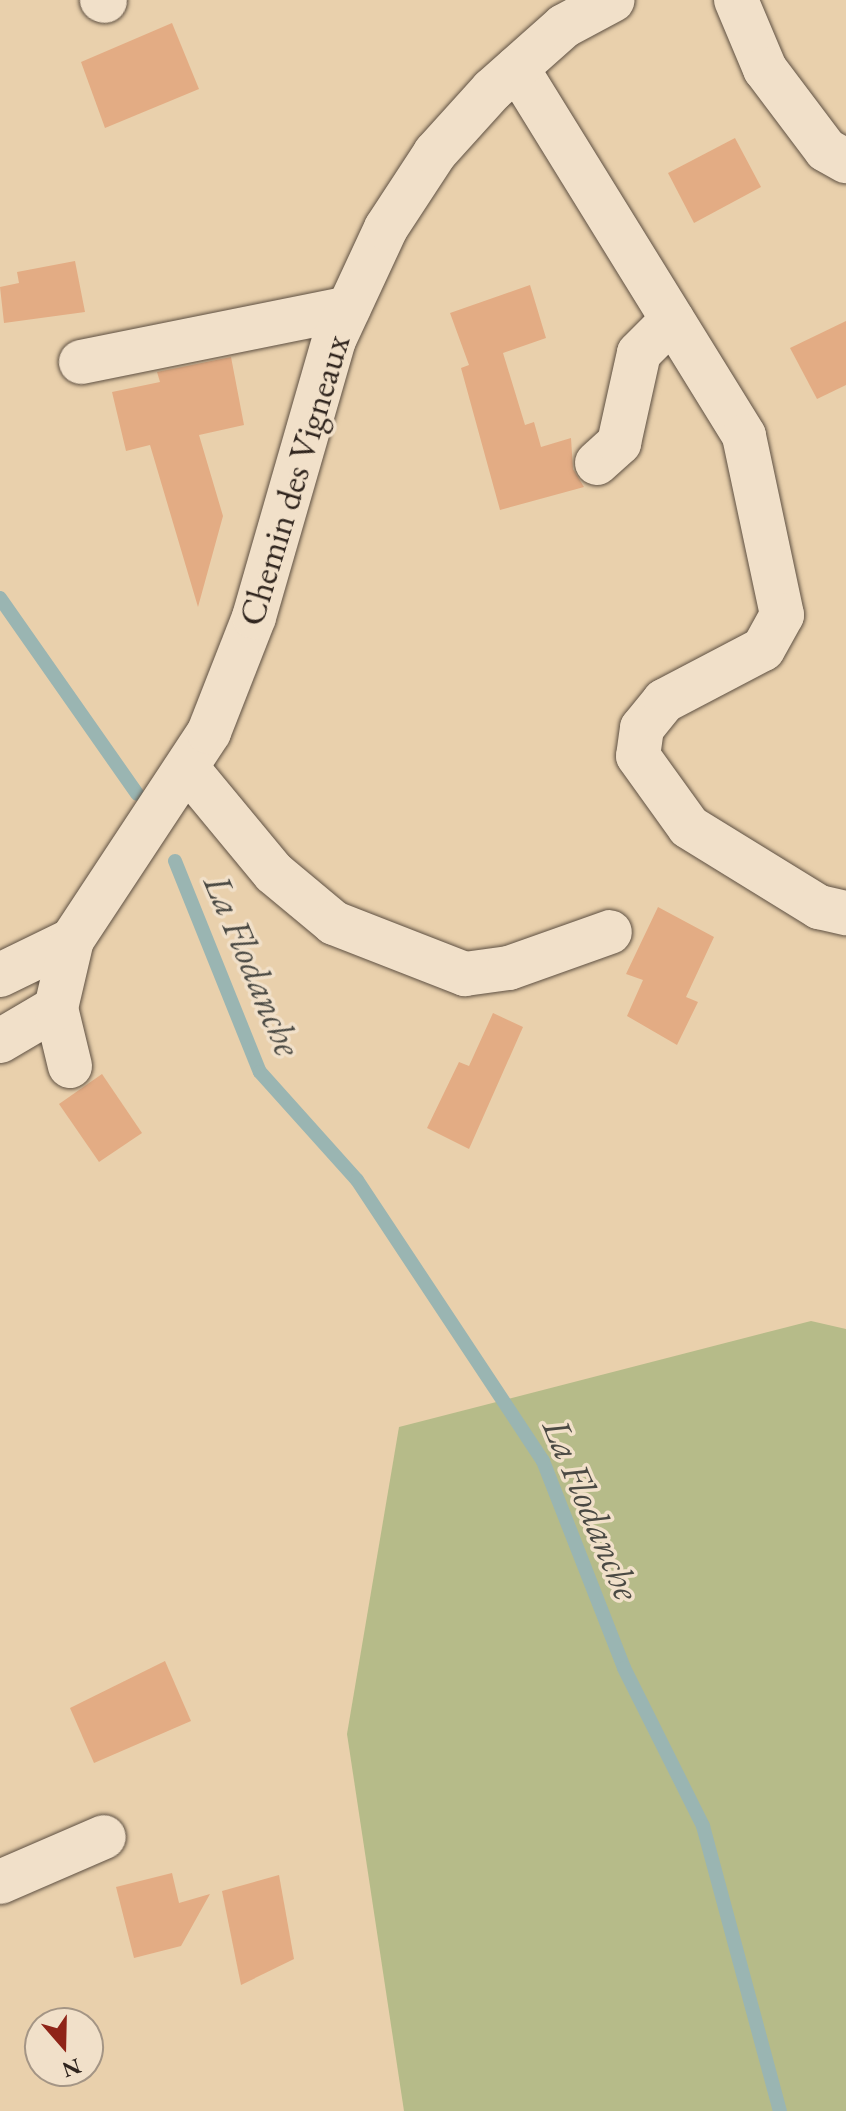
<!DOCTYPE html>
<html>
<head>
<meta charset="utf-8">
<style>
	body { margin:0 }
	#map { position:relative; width:846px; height:2111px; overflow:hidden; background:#e9d0ac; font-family:"EB Garamond",serif }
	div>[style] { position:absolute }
	.green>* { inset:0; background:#b6bb89 }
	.stream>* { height:14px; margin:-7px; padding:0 7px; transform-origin:7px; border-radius:7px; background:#9ab5b2 }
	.building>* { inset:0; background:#e3ac84 }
	.roads { filter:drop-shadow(0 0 2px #5e5042) drop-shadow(0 0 2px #5e5042) }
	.minor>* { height:44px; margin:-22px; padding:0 22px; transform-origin:22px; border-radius:22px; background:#f1e0c9 }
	span { translate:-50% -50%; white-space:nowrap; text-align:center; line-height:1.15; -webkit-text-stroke:7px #f1e0c9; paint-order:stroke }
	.street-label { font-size:36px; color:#30251e }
	.water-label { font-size:38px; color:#4a4943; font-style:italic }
	.north { position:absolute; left:24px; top:2007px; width:80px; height:80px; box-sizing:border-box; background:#f1e0c9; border:2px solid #a49585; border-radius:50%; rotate:160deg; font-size:22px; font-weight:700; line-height:32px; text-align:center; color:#30251e }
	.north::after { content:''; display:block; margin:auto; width:28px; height:36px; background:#8f2418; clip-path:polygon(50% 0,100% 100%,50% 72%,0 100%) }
</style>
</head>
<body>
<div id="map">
	<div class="green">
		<div style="clip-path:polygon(811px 1321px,846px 1329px,846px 2111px,404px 2111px,347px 1734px,399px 1427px)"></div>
	</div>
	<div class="stream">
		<div style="left:0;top:598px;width:239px;rotate:55deg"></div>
		<div style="left:175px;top:861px;width:227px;rotate:68.1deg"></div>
		<div style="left:260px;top:1072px;width:145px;rotate:48.1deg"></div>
		<div style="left:357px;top:1180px;width:337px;rotate:56.5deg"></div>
		<div style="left:543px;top:1461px;width:222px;rotate:68.6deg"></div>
		<div style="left:624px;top:1668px;width:177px;rotate:63.4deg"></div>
		<div style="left:703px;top:1826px;width:295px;rotate:74.9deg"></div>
	</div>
	<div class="building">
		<div style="clip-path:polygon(172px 23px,199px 89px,105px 128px,81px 62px)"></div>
		<div style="clip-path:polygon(735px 138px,761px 187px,694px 223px,668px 173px)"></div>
		<div style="clip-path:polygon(75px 261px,85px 312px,4px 323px,0 287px,19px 283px,17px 272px)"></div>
		<div style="clip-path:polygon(530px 285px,546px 338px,503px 353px,525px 425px,534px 422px,541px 447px,571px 438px,573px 469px,584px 487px,500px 510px,461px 368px,469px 365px,450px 313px)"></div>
		<div style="clip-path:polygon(846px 321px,846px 385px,817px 399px,790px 348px)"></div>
		<div style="clip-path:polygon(231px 357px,244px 425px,199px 435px,223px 516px,198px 607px,150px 445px,126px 451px,112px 392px,160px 382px,157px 372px)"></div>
		<div style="clip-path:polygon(658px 907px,714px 937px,686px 997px,698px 1002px,677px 1045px,627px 1016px,643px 980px,626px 974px)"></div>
		<div style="clip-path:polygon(493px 1013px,523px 1027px,469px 1149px,427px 1128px,459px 1062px,469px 1066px)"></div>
		<div style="clip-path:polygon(102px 1074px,142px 1133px,99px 1162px,59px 1104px)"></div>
		<div style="clip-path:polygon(165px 1661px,191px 1721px,94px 1763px,70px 1708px)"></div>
		<div style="clip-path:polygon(172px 1873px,179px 1903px,210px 1894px,181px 1946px,134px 1958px,116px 1887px)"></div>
		<div style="clip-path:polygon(279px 1875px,294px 1959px,241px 1985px,222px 1891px)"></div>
	</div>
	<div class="roads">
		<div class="minor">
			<div style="left:102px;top:0;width:3px;rotate:18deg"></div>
			<div style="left:736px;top:0;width:75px;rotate:67.2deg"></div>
			<div style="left:765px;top:69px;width:101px;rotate:53deg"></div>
			<div style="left:826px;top:150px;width:23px;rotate:29deg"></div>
			<div style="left:517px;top:68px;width:432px;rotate:58.3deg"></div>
			<div style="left:744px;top:436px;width:183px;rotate:78deg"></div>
			<div style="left:782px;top:615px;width:39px;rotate:119deg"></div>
			<div style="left:763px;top:649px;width:112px;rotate:152.3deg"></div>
			<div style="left:664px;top:701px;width:35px;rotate:129deg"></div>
			<div style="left:642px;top:728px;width:28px;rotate:98deg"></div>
			<div style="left:638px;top:756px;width:87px;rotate:54.3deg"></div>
			<div style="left:689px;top:827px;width:153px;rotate:31.6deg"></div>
			<div style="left:819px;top:907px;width:28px;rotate:13deg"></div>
			<div style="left:81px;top:362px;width:273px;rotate:-11.4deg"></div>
			<div style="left:597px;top:463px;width:30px;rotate:-42deg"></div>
			<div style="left:619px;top:443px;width:92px;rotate:-77.5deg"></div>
			<div style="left:639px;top:353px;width:47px;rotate:-45deg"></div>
			<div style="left:187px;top:768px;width:136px;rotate:50.4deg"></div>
			<div style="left:274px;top:873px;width:78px;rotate:39.8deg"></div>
			<div style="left:334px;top:923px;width:141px;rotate:21.3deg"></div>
			<div style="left:465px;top:974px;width:44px;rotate:-7.8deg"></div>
			<div style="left:509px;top:968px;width:107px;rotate:-19.6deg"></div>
			<div style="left:0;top:975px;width:80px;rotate:-25.9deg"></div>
			<div style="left:72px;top:940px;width:249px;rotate:-56.6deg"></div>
			<div style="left:209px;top:732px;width:123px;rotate:-68.6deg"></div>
			<div style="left:254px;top:617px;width:288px;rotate:-73.9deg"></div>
			<div style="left:334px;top:340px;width:123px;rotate:-65.1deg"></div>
			<div style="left:386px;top:228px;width:90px;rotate:-56.8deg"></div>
			<div style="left:435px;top:153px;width:85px;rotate:-47.9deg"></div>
			<div style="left:492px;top:90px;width:96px;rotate:-41.6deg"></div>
			<div style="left:564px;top:26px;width:55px;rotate:-28deg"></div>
			<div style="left:0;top:1041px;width:65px;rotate:-30.5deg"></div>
			<div style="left:70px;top:1066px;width:60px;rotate:-103.6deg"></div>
			<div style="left:56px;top:1008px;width:70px;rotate:-76.8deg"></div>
			<div style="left:0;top:1882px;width:113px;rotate:-23.4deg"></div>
		</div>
	</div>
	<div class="street-label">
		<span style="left:294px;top:480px;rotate:-73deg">Chemin des Vigneaux</span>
	</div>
	<div class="water-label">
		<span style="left:253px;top:965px;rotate:67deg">La Flodanche</span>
		<span style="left:592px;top:1509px;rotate:67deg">La Flodanche</span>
	</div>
	<div class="north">N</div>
</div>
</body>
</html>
